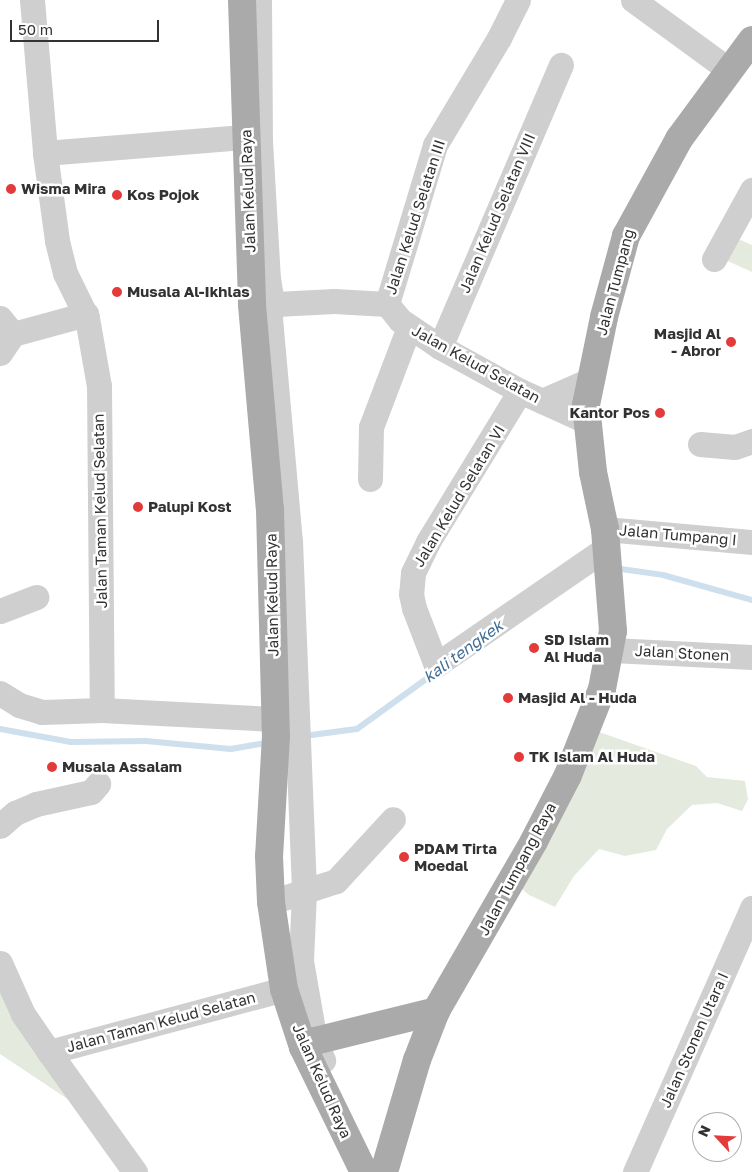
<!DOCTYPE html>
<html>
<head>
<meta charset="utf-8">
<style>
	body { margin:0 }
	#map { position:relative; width:752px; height:1172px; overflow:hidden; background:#fff; font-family:"Golos Text",sans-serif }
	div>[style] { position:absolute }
	.green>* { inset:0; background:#e4ebde }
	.stream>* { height:6px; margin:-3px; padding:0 3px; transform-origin:3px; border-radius:3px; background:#cedfed }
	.minor>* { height:25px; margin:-12.5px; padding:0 12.5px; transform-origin:12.5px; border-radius:12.5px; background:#cfcfcf }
	.major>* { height:28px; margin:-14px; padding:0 14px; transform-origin:14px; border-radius:14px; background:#aaa }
	.dots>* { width:14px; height:14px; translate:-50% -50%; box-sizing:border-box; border:2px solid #fff; border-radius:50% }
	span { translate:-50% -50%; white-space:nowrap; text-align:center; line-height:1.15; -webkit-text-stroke:5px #fff; paint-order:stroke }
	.poi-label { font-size:15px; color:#323232; font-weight:700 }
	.left { translate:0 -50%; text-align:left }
	.right { translate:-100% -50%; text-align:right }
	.street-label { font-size:15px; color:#323232 }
	.water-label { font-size:16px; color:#406d94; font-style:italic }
	.north { position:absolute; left:692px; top:1112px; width:50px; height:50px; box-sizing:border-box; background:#fff; border:1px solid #adadad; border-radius:50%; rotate:295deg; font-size:14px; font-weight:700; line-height:20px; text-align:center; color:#323232 }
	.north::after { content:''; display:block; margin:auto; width:18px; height:22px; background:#e33a3a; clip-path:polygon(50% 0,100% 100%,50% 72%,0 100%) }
	.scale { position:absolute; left:10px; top:20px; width:149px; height:22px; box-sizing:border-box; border:2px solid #323232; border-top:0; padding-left:6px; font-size:15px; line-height:18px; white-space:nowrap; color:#323232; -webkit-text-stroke:4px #fff; paint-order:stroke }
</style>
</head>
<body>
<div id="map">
	<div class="green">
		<div style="clip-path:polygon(731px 236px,752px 245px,752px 272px,721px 258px)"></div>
		<div style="clip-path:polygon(599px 732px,696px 766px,707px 777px,745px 781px,748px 799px,742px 811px,717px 803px,692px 805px,667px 829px,656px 850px,625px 856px,599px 849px,574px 876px,555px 907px,529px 895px,516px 884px)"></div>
		<div style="clip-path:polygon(0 967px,78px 1106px,0 1054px)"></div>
	</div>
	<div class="stream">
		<div style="left:614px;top:568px;width:49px;rotate:8.1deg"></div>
		<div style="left:663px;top:575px;width:92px;rotate:15.7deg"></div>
		<div style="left:0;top:729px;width:72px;rotate:10.4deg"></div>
		<div style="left:71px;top:742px;width:75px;rotate:-0.8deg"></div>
		<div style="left:146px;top:741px;width:85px;rotate:5.4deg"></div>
		<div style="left:231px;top:749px;width:39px;rotate:-10deg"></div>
		<div style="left:304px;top:736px;width:53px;rotate:-7.5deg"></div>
		<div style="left:357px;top:729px;width:99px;rotate:-35.9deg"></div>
	</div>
	<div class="minor">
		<div style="left:32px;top:0;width:154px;rotate:85.1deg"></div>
		<div style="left:45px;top:153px;width:89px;rotate:82.2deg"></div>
		<div style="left:57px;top:241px;width:33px;rotate:76deg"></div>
		<div style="left:65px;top:273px;width:50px;rotate:63.9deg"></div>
		<div style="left:87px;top:318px;width:69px;rotate:80deg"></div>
		<div style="left:99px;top:386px;width:324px;rotate:89.5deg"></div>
		<div style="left:259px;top:0;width:141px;rotate:89.6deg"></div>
		<div style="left:260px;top:141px;width:137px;rotate:86.7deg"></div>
		<div style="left:268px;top:278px;width:25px;rotate:81deg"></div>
		<div style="left:272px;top:303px;width:15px;rotate:98deg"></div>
		<div style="left:270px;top:318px;width:224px;rotate:84.9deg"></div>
		<div style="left:290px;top:541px;width:351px;rotate:87.7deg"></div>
		<div style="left:304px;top:892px;width:69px;rotate:92.5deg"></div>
		<div style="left:301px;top:961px;width:81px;rotate:80.1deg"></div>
		<div style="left:315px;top:1041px;width:21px;rotate:67deg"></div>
		<div style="left:633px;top:0;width:119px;rotate:36.1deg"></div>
		<div style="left:45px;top:153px;width:202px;rotate:-4.6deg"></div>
		<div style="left:714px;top:259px;width:79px;rotate:-61.2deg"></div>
		<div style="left:387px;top:304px;width:166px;rotate:-73.2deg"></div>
		<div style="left:435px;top:145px;width:125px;rotate:-59.1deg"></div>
		<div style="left:499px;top:38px;width:42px;rotate:-63.4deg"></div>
		<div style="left:257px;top:305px;width:77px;rotate:-3deg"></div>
		<div style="left:334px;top:301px;width:53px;rotate:3.2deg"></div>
		<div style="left:387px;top:304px;width:21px;rotate:51deg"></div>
		<div style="left:400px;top:320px;width:48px;rotate:34deg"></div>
		<div style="left:440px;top:347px;width:91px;rotate:28.8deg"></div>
		<div style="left:520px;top:391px;width:72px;rotate:24.4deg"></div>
		<div style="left:0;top:318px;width:21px;rotate:51deg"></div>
		<div style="left:440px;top:347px;width:307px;rotate:-66.8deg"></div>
		<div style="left:0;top:353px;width:23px;rotate:-56deg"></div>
		<div style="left:13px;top:334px;width:76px;rotate:-15.3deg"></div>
		<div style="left:520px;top:391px;width:177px;rotate:121.4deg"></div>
		<div style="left:428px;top:542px;width:34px;rotate:116deg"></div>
		<div style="left:413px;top:573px;width:21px;rotate:95deg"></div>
		<div style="left:411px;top:594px;width:14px;rotate:78deg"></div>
		<div style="left:414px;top:608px;width:61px;rotate:68.9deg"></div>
		<div style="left:436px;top:665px;width:206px;rotate:-34.5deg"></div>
		<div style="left:542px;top:401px;width:55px;rotate:-23.7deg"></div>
		<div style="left:700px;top:444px;width:35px;rotate:5deg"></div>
		<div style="left:735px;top:447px;width:18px;rotate:-19deg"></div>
		<div style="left:370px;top:479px;width:52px;rotate:-88.9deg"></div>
		<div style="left:371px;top:427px;width:107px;rotate:-69.2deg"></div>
		<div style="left:605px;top:529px;width:148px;rotate:5.1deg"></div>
		<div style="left:0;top:611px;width:39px;rotate:-21deg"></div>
		<div style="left:612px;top:650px;width:140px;rotate:2.9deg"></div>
		<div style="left:0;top:693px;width:22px;rotate:32deg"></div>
		<div style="left:19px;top:705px;width:24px;rotate:17deg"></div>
		<div style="left:42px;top:712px;width:60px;rotate:-1.9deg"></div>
		<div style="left:102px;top:710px;width:173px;rotate:3deg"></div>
		<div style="left:0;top:826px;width:20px;rotate:-41deg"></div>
		<div style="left:15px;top:813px;width:23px;rotate:-23deg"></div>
		<div style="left:36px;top:804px;width:56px;rotate:-12.3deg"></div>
		<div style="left:91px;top:792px;width:11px;rotate:-49deg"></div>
		<div style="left:271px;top:902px;width:68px;rotate:-17.9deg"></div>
		<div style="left:336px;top:881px;width:84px;rotate:-47.4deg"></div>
		<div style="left:0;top:963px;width:56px;rotate:65.7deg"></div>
		<div style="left:23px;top:1014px;width:46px;rotate:55.6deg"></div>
		<div style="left:49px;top:1052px;width:243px;rotate:-15deg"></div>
		<div style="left:49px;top:1052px;width:148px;rotate:54.4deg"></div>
		<div style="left:635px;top:1172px;width:289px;rotate:-66.1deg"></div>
	</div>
	<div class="major">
		<div style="left:242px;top:0;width:305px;rotate:88.1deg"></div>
		<div style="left:252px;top:305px;width:206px;rotate:85deg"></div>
		<div style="left:270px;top:510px;width:226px;rotate:88.5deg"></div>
		<div style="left:276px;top:736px;width:120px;rotate:93.3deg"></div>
		<div style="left:269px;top:856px;width:46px;rotate:87.5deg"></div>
		<div style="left:271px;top:902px;width:88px;rotate:81.5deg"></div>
		<div style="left:284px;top:989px;width:61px;rotate:71.9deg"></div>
		<div style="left:303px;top:1047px;width:139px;rotate:64deg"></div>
		<div style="left:303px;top:1047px;width:13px;rotate:-27deg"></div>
		<div style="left:315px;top:1041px;width:125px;rotate:-13.9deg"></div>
		<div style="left:384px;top:1172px;width:117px;rotate:-73.6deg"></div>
		<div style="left:417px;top:1060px;width:53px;rotate:-68.8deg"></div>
		<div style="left:436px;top:1011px;width:196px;rotate:-60deg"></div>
		<div style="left:534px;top:841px;width:74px;rotate:-62.7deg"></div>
		<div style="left:568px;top:775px;width:92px;rotate:-68.4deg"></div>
		<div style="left:602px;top:689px;width:59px;rotate:-79.3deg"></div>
		<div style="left:613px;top:631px;width:102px;rotate:-94.5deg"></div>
		<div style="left:605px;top:529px;width:58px;rotate:-101.9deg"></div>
		<div style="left:593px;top:472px;width:67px;rotate:-96deg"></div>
		<div style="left:586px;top:405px;width:90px;rotate:-78.4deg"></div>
		<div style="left:604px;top:317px;width:84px;rotate:-74.8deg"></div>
		<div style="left:626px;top:236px;width:111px;rotate:-61.3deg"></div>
		<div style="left:679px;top:139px;width:123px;rotate:-53.6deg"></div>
	</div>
	<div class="dots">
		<div style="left:11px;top:189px;background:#e33a3a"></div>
		<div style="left:117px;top:195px;background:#e33a3a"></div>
		<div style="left:117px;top:292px;background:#e33a3a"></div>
		<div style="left:731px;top:342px;background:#e33a3a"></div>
		<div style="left:660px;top:413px;background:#e33a3a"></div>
		<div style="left:138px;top:507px;background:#e33a3a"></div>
		<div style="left:534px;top:648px;background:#e33a3a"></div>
		<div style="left:508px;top:698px;background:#e33a3a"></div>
		<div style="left:519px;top:757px;background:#e33a3a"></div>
		<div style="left:52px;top:767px;background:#e33a3a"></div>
		<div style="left:404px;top:857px;background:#e33a3a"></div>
	</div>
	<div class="poi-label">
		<span class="left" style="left:21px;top:189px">Wisma Mira</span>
		<span class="left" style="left:127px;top:195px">Kos Pojok</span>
		<span class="left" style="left:127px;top:292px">Musala Al-Ikhlas</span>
		<span class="right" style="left:721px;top:342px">Masjid Al<br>- Abror</span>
		<span class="right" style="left:650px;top:413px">Kantor Pos</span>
		<span class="left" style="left:148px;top:507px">Palupi Kost</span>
		<span class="left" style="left:544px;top:648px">SD Islam<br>Al Huda</span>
		<span class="left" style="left:518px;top:698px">Masjid Al - Huda</span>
		<span class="left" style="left:529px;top:757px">TK Islam Al Huda</span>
		<span class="left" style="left:62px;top:767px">Musala Assalam</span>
		<span class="left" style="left:414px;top:857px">PDAM Tirta<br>Moedal</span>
	</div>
	<div class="street-label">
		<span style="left:248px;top:191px;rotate:-92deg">Jalan Kelud Raya</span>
		<span style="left:497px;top:213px;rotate:-67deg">Jalan Kelud Selatan VIII</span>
		<span style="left:415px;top:217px;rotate:-72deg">Jalan Kelud Selatan III</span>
		<span style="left:615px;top:282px;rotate:-75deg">Jalan Tumpang</span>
		<span style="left:476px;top:364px;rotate:29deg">Jalan Kelud Selatan</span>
		<span style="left:459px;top:496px;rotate:-59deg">Jalan Kelud Selatan VI</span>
		<span style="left:100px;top:511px;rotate:-91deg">Jalan Taman Kelud Selatan</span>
		<span style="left:678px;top:535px;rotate:5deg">Jalan Tumpang I</span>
		<span style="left:272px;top:595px;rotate:-91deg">Jalan Kelud Raya</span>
		<span style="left:682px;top:653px;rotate:3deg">Jalan Stonen</span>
		<span style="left:517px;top:869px;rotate:-62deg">Jalan Tumpang Raya</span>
		<span style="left:161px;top:1022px;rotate:-15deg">Jalan Taman Kelud Selatan</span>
		<span style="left:694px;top:1040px;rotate:-66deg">Jalan Stonen Utara I</span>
		<span style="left:322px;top:1081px;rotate:66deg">Jalan Kelud Raya</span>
	</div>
	<div class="water-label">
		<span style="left:463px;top:651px;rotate:-36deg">kali tengkek</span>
	</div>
	<div class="north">N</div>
	<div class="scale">50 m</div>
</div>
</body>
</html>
